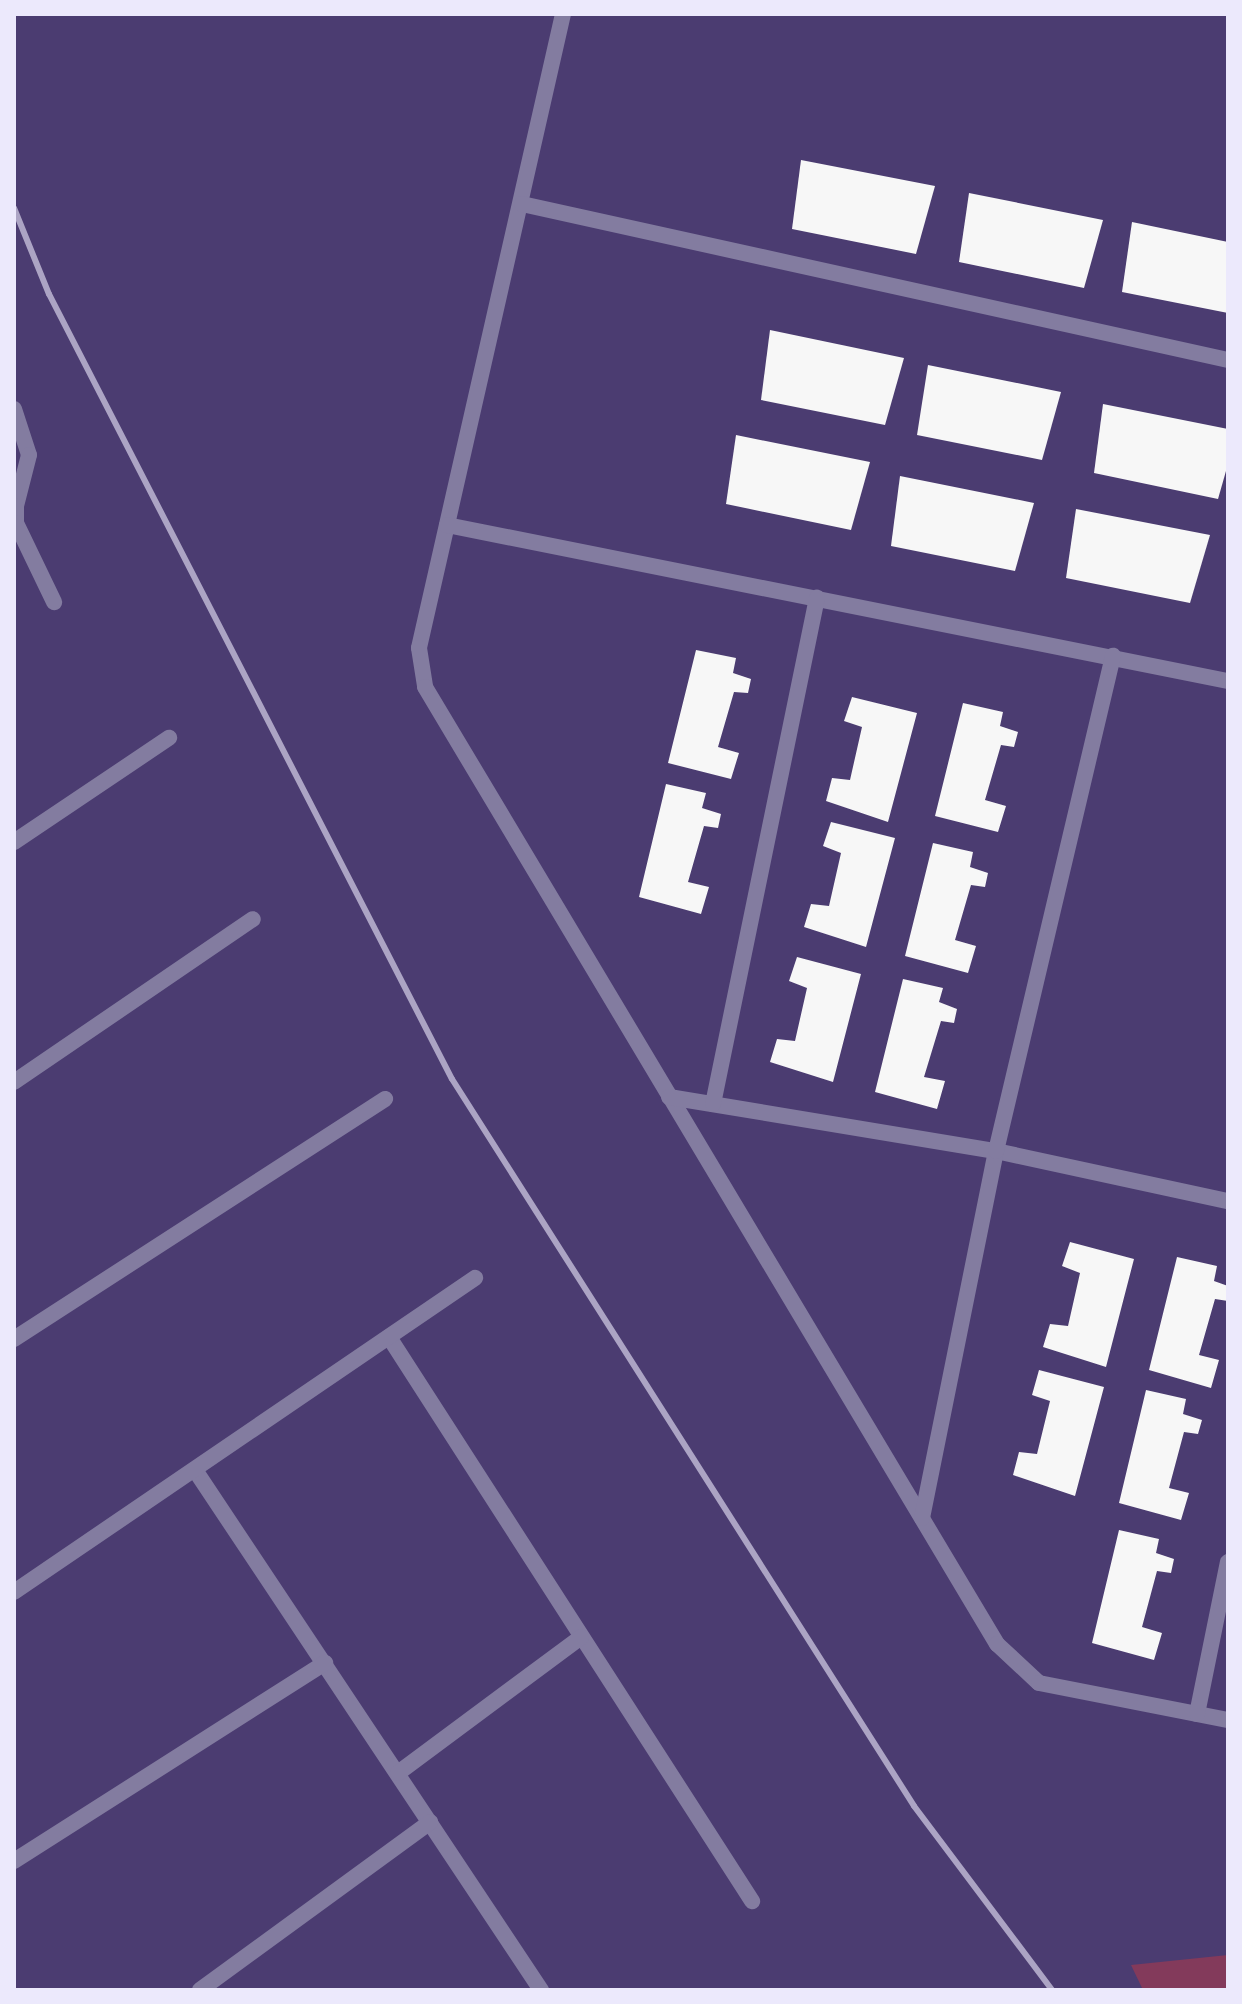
<!DOCTYPE html>
<html>
<head>
<meta charset="utf-8">
<style>
	body { margin:0 }
	#map { position:relative; width:1242px; height:2004px; overflow:hidden; background:#4b3c71; font-family:"Golos Text",sans-serif }
	div>[style] { position:absolute }
	.green>* { inset:0; background:#833a5b }
	.building>* { inset:0; background:#f7f7f7 }
	.street>* { height:16px; margin:-8px; padding:0 8px; transform-origin:8px; border-radius:8px; background:#837ca0 }
	.rail>* { height:6px; margin:-3px; padding:0 3px; transform-origin:3px; border-radius:3px; background:#aca4c4 }
	span { translate:-50% -50%; white-space:nowrap; text-align:center; line-height:1.15; -webkit-text-stroke:8px #403265; paint-order:stroke }
	.frame { position:absolute; inset:0; border:16px solid #ece9fc; pointer-events:none }
</style>
</head>
<body>
<div id="map">
	<div class="green">
		<div style="clip-path:polygon(1228px 1955px,1228px 1990px,1143px 1990px,1131px 1965px)"></div>
	</div>
	<div class="building">
		<div style="clip-path:polygon(801px 160px,935px 186px,916px 254px,792px 229px)"></div>
		<div style="clip-path:polygon(969px 193px,1103px 220px,1084px 288px,959px 262px)"></div>
		<div style="clip-path:polygon(1132px 222px,1228px 242px,1228px 313px,1122px 292px)"></div>
		<div style="clip-path:polygon(770px 330px,904px 358px,885px 425px,761px 400px)"></div>
		<div style="clip-path:polygon(928px 365px,1061px 392px,1042px 460px,917px 435px)"></div>
		<div style="clip-path:polygon(1103px 404px,1228px 429px,1228px 464px,1218px 499px,1094px 473px)"></div>
		<div style="clip-path:polygon(736px 435px,870px 462px,851px 530px,726px 504px)"></div>
		<div style="clip-path:polygon(900px 476px,1034px 503px,1015px 571px,891px 546px)"></div>
		<div style="clip-path:polygon(1076px 509px,1210px 535px,1190px 603px,1066px 578px)"></div>
		<div style="clip-path:polygon(696px 650px,736px 658px,733px 673px,751px 679px,748px 693px,734px 692px,718px 747px,739px 753px,731px 779px,668px 763px)"></div>
		<div style="clip-path:polygon(852px 697px,917px 713px,888px 822px,826px 801px,832px 778px,850px 780px,862px 727px,844px 721px)"></div>
		<div style="clip-path:polygon(963px 703px,1003px 712px,1000px 726px,1018px 732px,1014px 747px,1001px 745px,985px 800px,1006px 806px,998px 832px,935px 816px)"></div>
		<div style="clip-path:polygon(666px 784px,706px 793px,702px 808px,721px 814px,718px 828px,704px 826px,688px 882px,709px 887px,701px 914px,639px 897px)"></div>
		<div style="clip-path:polygon(831px 822px,895px 838px,866px 947px,804px 927px,811px 904px,829px 906px,841px 853px,823px 846px)"></div>
		<div style="clip-path:polygon(933px 843px,973px 852px,970px 867px,988px 873px,985px 887px,971px 885px,955px 940px,976px 946px,968px 973px,905px 956px)"></div>
		<div style="clip-path:polygon(797px 957px,861px 974px,833px 1082px,770px 1062px,777px 1039px,795px 1041px,807px 988px,789px 981px)"></div>
		<div style="clip-path:polygon(903px 979px,943px 988px,939px 1002px,957px 1009px,954px 1023px,941px 1021px,924px 1077px,945px 1081px,937px 1109px,875px 1092px)"></div>
		<div style="clip-path:polygon(1070px 1242px,1134px 1259px,1106px 1367px,1043px 1347px,1050px 1324px,1068px 1326px,1080px 1273px,1062px 1266px)"></div>
		<div style="clip-path:polygon(1177px 1257px,1217px 1266px,1214px 1281px,1228px 1286px,1228px 1301px,1215px 1299px,1199px 1355px,1219px 1360px,1211px 1388px,1149px 1370px)"></div>
		<div style="clip-path:polygon(1039px 1370px,1104px 1387px,1075px 1496px,1013px 1475px,1019px 1452px,1037px 1454px,1050px 1401px,1032px 1395px)"></div>
		<div style="clip-path:polygon(1146px 1390px,1186px 1399px,1183px 1414px,1202px 1420px,1198px 1434px,1184px 1432px,1169px 1488px,1189px 1493px,1181px 1520px,1119px 1503px)"></div>
		<div style="clip-path:polygon(1119px 1530px,1159px 1539px,1156px 1553px,1174px 1559px,1171px 1573px,1157px 1571px,1142px 1627px,1162px 1633px,1154px 1660px,1092px 1643px)"></div>
	</div>
	<div class="street">
		<div style="left:563px;top:14px;width:650px;rotate:102.8deg"></div>
		<div style="left:419px;top:648px;width:39px;rotate:81deg"></div>
		<div style="left:425px;top:687px;width:1115px;rotate:59.13deg"></div>
		<div style="left:997px;top:1644px;width:57px;rotate:42.9deg"></div>
		<div style="left:1039px;top:1683px;width:193px;rotate:11.1deg"></div>
		<div style="left:522px;top:204px;width:723px;rotate:12.46deg"></div>
		<div style="left:14px;top:409px;width:48px;rotate:71.9deg"></div>
		<div style="left:29px;top:455px;width:53px;rotate:104.3deg"></div>
		<div style="left:16px;top:506px;width:17px;rotate:90deg"></div>
		<div style="left:16px;top:523px;width:88px;rotate:64.3deg"></div>
		<div style="left:447px;top:525px;width:796px;rotate:11.3deg"></div>
		<div style="left:14px;top:842px;width:187px;rotate:-33.9deg"></div>
		<div style="left:14px;top:1082px;width:289px;rotate:-34.3deg"></div>
		<div style="left:669px;top:1097px;width:331px;rotate:9.4deg"></div>
		<div style="left:996px;top:1151px;width:237px;rotate:12.2deg"></div>
		<div style="left:713px;top:1104px;width:517px;rotate:-78.39deg"></div>
		<div style="left:389px;top:1337px;width:671px;rotate:57.23deg"></div>
		<div style="left:14px;top:1339px;width:442px;rotate:-32.9deg"></div>
		<div style="left:195px;top:1470px;width:625px;rotate:56.36deg"></div>
		<div style="left:922px;top:1518px;width:374px;rotate:-78.6deg"></div>
		<div style="left:996px;top:1151px;width:509px;rotate:-76.7deg"></div>
		<div style="left:14px;top:1592px;width:558px;rotate:-34.26deg"></div>
		<div style="left:1197px;top:1714px;width:155px;rotate:-78.5deg"></div>
		<div style="left:398px;top:1773px;width:228px;rotate:-36.6deg"></div>
		<div style="left:14px;top:1861px;width:369px;rotate:-32.5deg"></div>
		<div style="left:200px;top:1990px;width:285px;rotate:-36.1deg"></div>
	</div>
	<div class="rail">
		<div style="left:14px;top:208px;width:93px;rotate:67.9deg"></div>
		<div style="left:49px;top:294px;width:882px;rotate:62.83deg"></div>
		<div style="left:452px;top:1079px;width:861px;rotate:57.56deg"></div>
		<div style="left:914px;top:1806px;width:230px;rotate:53.1deg"></div>
	</div>
	<div class="frame"></div>
</div>
</body>
</html>
